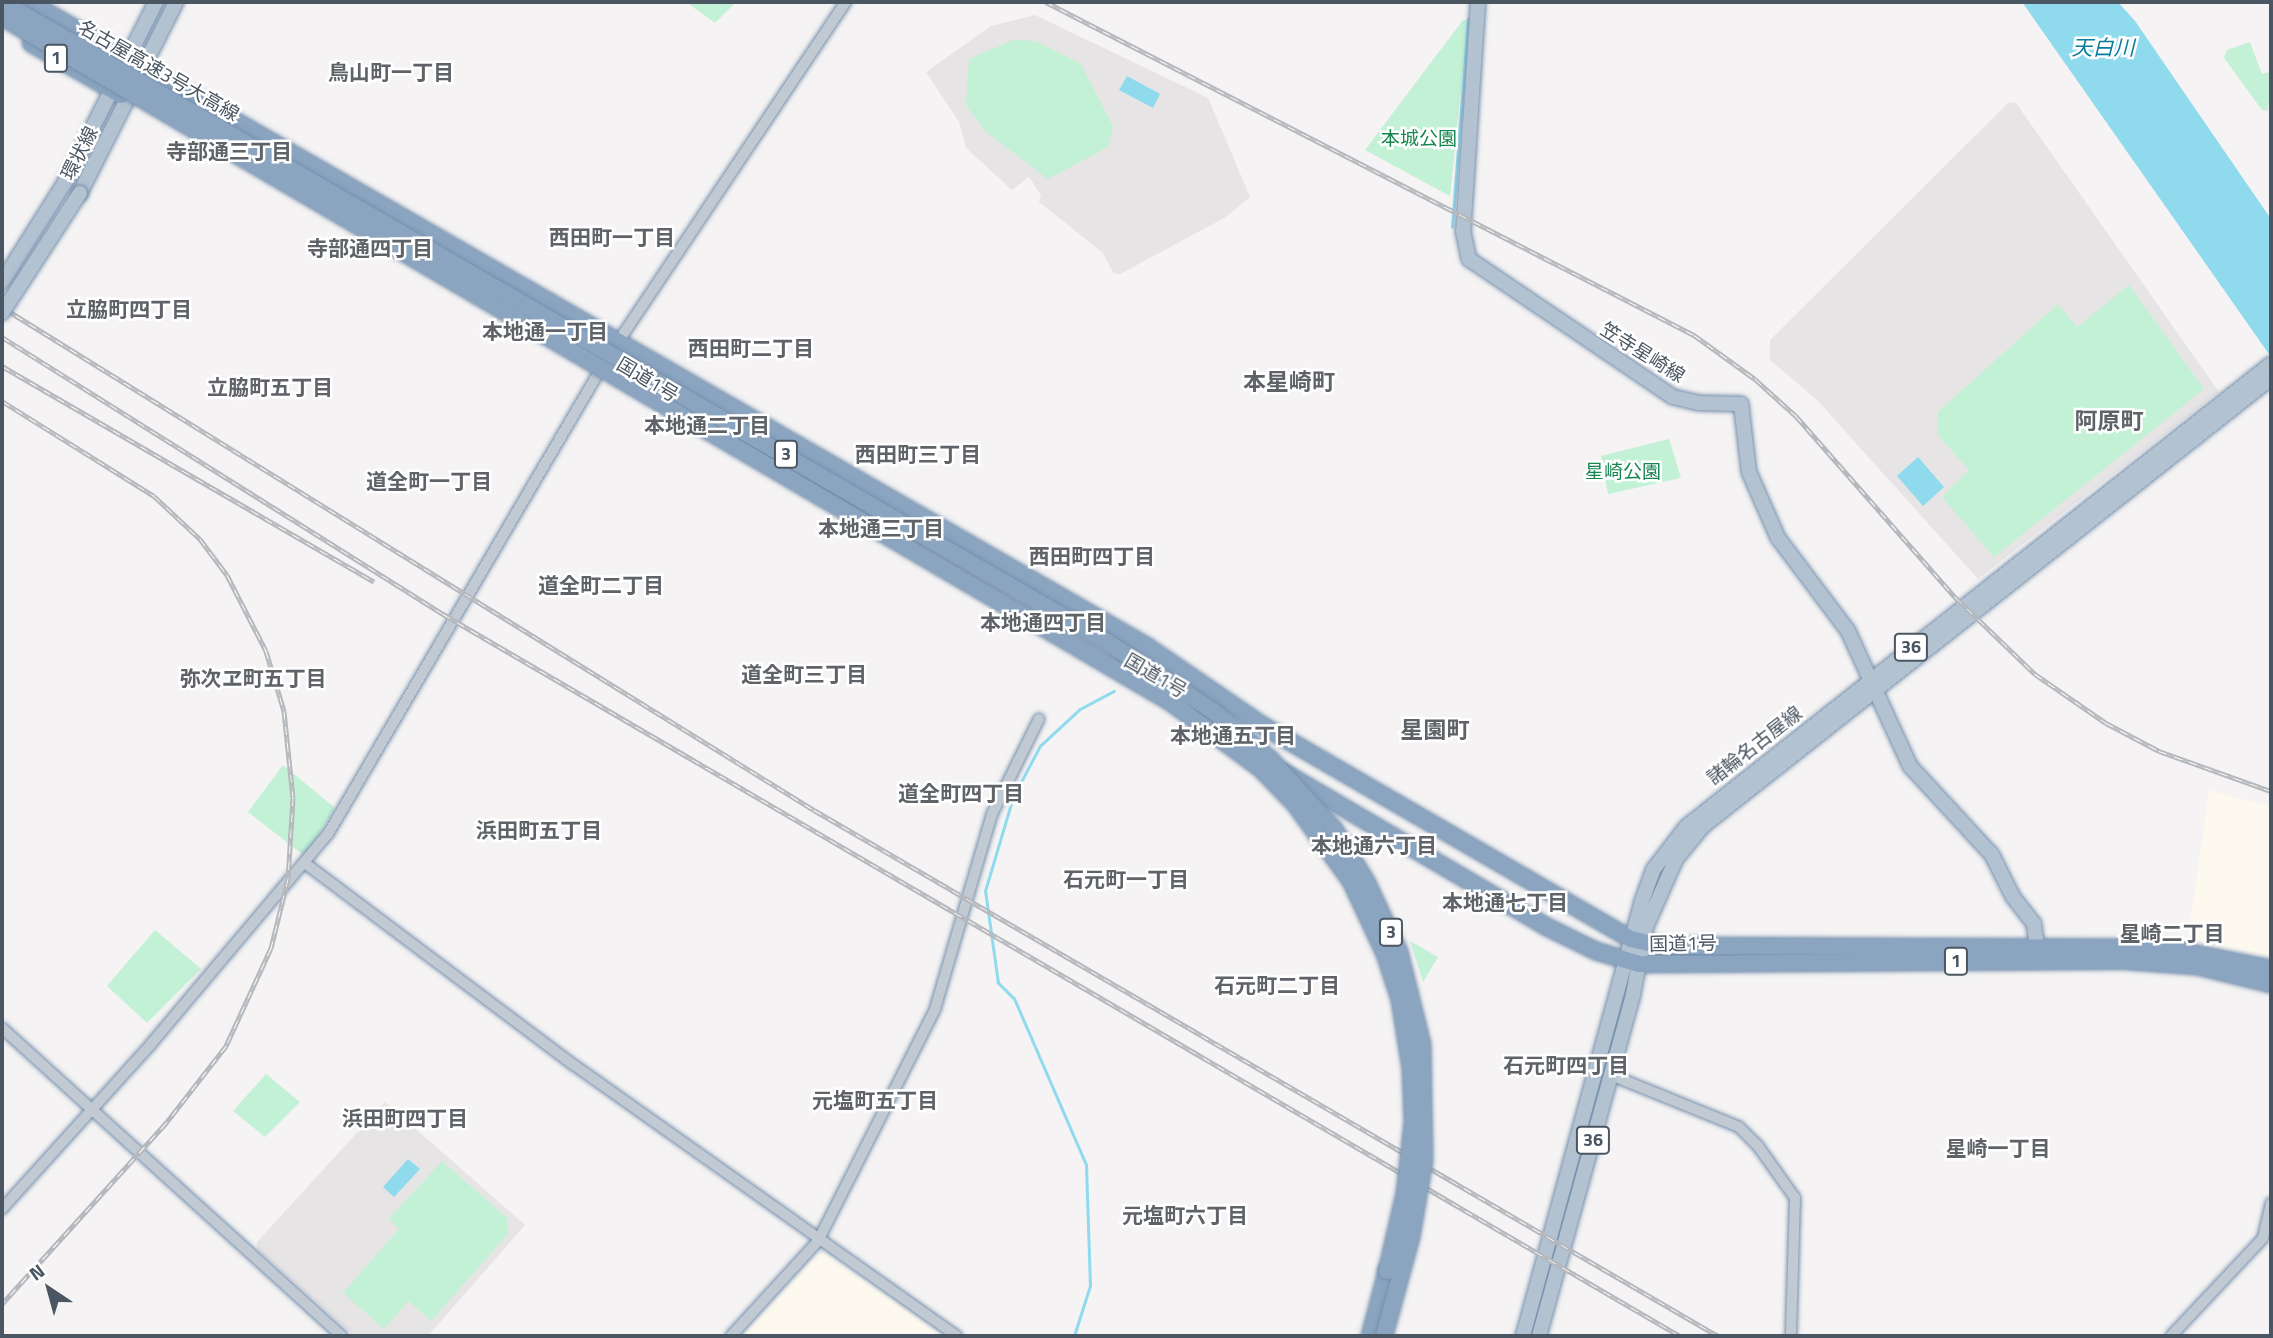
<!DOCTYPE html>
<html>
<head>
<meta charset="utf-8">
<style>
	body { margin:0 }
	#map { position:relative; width:2273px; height:1338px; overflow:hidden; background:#f5f3f3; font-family:"Titillium Web","Noto Sans JP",sans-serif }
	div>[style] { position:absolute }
	.commercial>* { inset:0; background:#fdf9ef }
	.education>* { inset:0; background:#e6e4e5 }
	.green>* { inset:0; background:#c3f1d5 }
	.water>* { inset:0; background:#90daee }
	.stream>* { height:2.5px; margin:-1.25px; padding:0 1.25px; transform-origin:1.25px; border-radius:1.25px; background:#90daee }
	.roads { filter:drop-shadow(0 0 2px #7690ad) drop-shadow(0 0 2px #7690ad) }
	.minor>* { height:10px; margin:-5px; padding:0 5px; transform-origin:5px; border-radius:5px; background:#c1cad2 }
	.major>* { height:14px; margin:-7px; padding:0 7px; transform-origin:7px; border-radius:7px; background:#b3c2d1 }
	.highway>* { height:16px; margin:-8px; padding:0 8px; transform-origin:8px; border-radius:8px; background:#8ba5c1 }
	.rail>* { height:5px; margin-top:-2.5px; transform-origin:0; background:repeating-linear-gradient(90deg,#fff 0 8px,#b5b8bd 0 16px); box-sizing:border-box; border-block:2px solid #b5b8bd }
	.bridges { filter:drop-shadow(0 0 2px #7690ad) drop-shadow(0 0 2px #7690ad) }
	.major-bridge>* { height:14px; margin:-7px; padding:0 7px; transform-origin:7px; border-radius:7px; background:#b3c2d1 }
	.highway-bridge>* { height:16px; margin:-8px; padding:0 8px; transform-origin:8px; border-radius:8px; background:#8ba5c1 }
	span { translate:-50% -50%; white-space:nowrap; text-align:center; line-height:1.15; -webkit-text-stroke:5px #fff; paint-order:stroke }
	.shield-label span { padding:2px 5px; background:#fff; border:2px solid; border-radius:5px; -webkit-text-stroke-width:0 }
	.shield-label { font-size:18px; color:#4a5661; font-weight:700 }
	.street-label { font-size:19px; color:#4a5661 }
	.park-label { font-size:19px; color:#17864f }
	.water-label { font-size:21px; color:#0c7c9b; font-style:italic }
	.neighbourhood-label { font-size:21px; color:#5f6368; font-weight:700 }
	.quarter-label { font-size:23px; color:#5f6368; font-weight:700 }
	.frame { position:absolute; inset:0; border:4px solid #4a5661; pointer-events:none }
	.north { position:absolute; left:14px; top:1254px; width:70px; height:70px; -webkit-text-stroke:5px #fff; paint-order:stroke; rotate:324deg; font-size:19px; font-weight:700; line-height:28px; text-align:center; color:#4a5661 }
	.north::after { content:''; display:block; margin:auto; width:24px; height:32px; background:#4a5661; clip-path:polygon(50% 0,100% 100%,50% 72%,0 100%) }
</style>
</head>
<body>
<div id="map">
	<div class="commercial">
		<div style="clip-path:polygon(2209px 790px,2271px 807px,2271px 956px,2188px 939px)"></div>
		<div style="clip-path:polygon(826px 1254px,945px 1336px,742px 1336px,817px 1255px)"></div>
	</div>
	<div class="education">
		<div style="clip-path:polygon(1035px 15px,1208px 98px,1250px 197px,1226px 217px,1120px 274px,1113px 273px,1103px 253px,1039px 202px,1041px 195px,1029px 177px,1012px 190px,966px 148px,959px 122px,926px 72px,991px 26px)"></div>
		<div style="clip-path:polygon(2009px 102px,2016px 103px,2219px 392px,1978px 579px,1817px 400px,1770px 360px,1770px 340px)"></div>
		<div style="clip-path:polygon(385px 1102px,525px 1225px,428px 1336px,354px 1336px,257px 1249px,257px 1242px)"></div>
	</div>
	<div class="green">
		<div style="clip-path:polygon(686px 2px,736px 2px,715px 23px)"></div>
		<div style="clip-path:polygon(1463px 20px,1468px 20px,1450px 196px,1365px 150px)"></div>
		<div style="clip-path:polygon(1013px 40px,1035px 41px,1081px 64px,1113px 127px,1108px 147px,1048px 179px,986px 132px,966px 105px,969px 59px)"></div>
		<div style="clip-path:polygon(2250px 42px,2262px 74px,2269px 72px,2271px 78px,2268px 111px,2262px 110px,2224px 58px,2227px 50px)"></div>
		<div style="clip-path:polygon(2129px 285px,2204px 389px,1994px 557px,1942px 497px,1969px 470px,1937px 434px,1938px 412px,2058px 304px,2077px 327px)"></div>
		<div style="clip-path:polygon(1669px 439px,1681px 478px,1608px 494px,1601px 456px)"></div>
		<div style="clip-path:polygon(283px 765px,335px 808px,306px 857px,248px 812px)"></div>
		<div style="clip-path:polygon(155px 930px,201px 969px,147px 1023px,107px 986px)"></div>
		<div style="clip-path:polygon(1410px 941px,1438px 957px,1423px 982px)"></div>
		<div style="clip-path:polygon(266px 1074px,300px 1102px,265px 1137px,233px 1111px)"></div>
		<div style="clip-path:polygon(442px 1161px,507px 1218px,508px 1234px,431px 1321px,409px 1301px,384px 1329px,343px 1293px,399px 1229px,389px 1219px)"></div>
	</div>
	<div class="water">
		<div style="clip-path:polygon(2022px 2px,2118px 2px,2135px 21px,2271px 219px,2271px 357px)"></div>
		<div style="clip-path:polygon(1127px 76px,1160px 94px,1153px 108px,1119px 90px)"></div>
		<div style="clip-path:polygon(1918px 457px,1944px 487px,1923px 506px,1897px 476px)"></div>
		<div style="clip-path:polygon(408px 1159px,420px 1169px,394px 1197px,383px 1187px)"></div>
	</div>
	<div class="stream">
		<div style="left:1452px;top:227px;width:208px;rotate:-85.6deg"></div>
		<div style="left:1074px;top:1336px;width:52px;rotate:-72.3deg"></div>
		<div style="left:1090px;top:1286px;width:121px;rotate:-91.9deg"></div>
		<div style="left:1086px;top:1165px;width:181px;rotate:-113.4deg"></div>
		<div style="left:1014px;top:999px;width:23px;rotate:-135deg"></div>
		<div style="left:998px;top:983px;width:93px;rotate:-98deg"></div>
		<div style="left:985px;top:891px;width:98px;rotate:-73.4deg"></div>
		<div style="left:1013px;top:797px;width:58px;rotate:-62.1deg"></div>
		<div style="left:1040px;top:746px;width:54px;rotate:-42.8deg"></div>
		<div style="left:1080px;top:709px;width:38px;rotate:-28deg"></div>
	</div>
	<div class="roads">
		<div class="minor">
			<div style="left:616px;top:345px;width:413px;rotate:-56.2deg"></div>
			<div style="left:306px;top:864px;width:335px;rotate:36.9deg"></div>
			<div style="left:574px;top:1065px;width:469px;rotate:35.3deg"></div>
			<div style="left:2px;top:1028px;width:459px;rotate:42.2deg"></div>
			<div style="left:1611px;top:1075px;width:138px;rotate:22.1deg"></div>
			<div style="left:1739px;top:1127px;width:27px;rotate:45deg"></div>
			<div style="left:1758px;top:1146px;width:64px;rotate:54.6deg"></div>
			<div style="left:1795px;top:1198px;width:138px;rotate:91.7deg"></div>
			<div style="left:2px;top:1209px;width:222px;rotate:-47.9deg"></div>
			<div style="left:151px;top:1044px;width:275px;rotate:-49.9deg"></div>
			<div style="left:328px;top:834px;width:544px;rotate:-59.61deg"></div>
			<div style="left:731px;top:1336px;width:129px;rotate:-47.5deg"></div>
			<div style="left:818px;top:1241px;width:260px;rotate:-63.2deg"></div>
			<div style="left:935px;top:1009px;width:203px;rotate:-73.7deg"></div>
			<div style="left:992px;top:814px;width:106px;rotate:-63.7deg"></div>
			<div style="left:2171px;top:1336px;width:134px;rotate:-46.8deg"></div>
			<div style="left:2263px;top:1238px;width:36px;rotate:-77deg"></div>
		</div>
		<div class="major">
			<div style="left:1478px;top:2px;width:229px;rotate:93.7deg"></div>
			<div style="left:1463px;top:231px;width:29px;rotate:78deg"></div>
			<div style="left:1469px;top:259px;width:246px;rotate:34.1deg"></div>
			<div style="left:1673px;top:397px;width:26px;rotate:13deg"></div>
			<div style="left:1698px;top:403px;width:43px;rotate:1.3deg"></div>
			<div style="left:1741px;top:404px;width:68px;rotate:83.3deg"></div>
			<div style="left:1749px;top:472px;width:72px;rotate:66.3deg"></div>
			<div style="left:1778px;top:538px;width:116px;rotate:53deg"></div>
			<div style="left:1848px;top:631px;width:149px;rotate:65.3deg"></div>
			<div style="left:1910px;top:766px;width:121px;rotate:47.3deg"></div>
			<div style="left:1992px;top:855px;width:47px;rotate:63.4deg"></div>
			<div style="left:2013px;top:897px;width:34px;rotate:52deg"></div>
			<div style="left:2034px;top:924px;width:23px;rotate:83deg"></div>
			<div style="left:80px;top:193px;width:214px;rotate:-63.3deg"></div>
			<div style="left:2px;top:282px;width:116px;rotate:-57.7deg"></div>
			<div style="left:64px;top:184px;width:204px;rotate:-63.2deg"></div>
			<div style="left:1523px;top:1336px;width:451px;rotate:-74.7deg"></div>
			<div style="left:1642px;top:901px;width:33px;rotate:-70deg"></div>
			<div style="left:1653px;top:870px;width:54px;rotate:-52.5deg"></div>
			<div style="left:1686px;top:827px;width:746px;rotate:-38.36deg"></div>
			<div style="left:1539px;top:1336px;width:355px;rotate:-74.6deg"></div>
			<div style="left:1633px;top:994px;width:68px;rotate:-79deg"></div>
			<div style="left:1646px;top:927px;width:74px;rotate:-66.2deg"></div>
			<div style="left:1676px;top:859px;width:43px;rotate:-50.7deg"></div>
			<div style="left:1703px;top:826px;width:723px;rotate:-38.26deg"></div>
		</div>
		<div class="highway">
			<div style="left:29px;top:2px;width:1292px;rotate:29.96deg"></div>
			<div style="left:1148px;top:647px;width:142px;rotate:34.4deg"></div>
			<div style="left:1265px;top:727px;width:423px;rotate:30.1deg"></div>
			<div style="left:1631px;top:939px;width:32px;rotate:13deg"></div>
			<div style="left:1662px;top:946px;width:505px;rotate:0.23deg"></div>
			<div style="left:2167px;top:948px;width:106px;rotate:11.4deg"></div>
			<div style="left:31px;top:43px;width:104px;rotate:30deg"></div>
			<div style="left:730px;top:434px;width:190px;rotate:29.7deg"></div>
			<div style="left:1283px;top:772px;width:304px;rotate:30.4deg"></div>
			<div style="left:1545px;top:926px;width:57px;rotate:26.1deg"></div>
			<div style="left:1596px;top:951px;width:45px;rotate:16.8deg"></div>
			<div style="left:1639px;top:964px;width:490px;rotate:-0.4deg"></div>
			<div style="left:2129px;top:961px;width:68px;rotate:4.2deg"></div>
			<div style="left:2197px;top:966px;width:76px;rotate:13.7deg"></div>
			<div style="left:1370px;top:1336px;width:67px;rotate:-75.3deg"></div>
		</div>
	</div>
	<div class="rail">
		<div style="left:1046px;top:2px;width:729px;rotate:27.2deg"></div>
		<div style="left:1694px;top:335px;width:75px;rotate:35.8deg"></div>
		<div style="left:1755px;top:379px;width:55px;rotate:42.1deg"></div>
		<div style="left:1796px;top:416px;width:241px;rotate:48.7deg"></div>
		<div style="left:1955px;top:597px;width:111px;rotate:43.9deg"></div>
		<div style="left:2035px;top:674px;width:86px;rotate:34.6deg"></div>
		<div style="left:2106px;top:723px;width:60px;rotate:27.8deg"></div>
		<div style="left:2159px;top:751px;width:119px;rotate:19.7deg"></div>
		<div style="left:2px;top:307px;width:955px;rotate:31.78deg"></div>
		<div style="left:814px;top:810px;width:1046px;rotate:30.19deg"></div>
		<div style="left:2px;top:337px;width:521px;rotate:32.13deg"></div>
		<div style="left:443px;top:614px;width:1432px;rotate:30.27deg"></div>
		<div style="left:2px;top:366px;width:430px;rotate:30.1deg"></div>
		<div style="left:2px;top:401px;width:179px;rotate:32deg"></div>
		<div style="left:154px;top:496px;width:63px;rotate:43.1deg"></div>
		<div style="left:200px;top:539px;width:45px;rotate:53.1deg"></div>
		<div style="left:227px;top:575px;width:85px;rotate:62.8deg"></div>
		<div style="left:266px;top:651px;width:63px;rotate:73.3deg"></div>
		<div style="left:284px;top:711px;width:87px;rotate:84.1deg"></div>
		<div style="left:293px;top:798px;width:81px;rotate:93.5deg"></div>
		<div style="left:288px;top:879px;width:71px;rotate:103.8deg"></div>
		<div style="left:271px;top:948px;width:108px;rotate:114.7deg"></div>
		<div style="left:226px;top:1046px;width:98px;rotate:127.9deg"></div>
		<div style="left:166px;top:1123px;width:244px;rotate:132.2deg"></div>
	</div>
	<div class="bridges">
		<div class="major-bridge">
			<div style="left:2px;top:313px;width:143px;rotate:-57deg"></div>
		</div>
		<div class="highway-bridge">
			<div style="left:2px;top:2px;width:1277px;rotate:30.08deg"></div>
			<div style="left:1107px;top:642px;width:126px;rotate:33.1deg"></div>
			<div style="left:1213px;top:711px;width:75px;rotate:40.1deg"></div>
			<div style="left:1270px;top:759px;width:95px;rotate:47.6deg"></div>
			<div style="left:1334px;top:829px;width:63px;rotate:58.6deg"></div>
			<div style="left:1367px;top:883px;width:76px;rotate:65.1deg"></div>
			<div style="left:1399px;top:952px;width:95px;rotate:76deg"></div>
			<div style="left:1422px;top:1044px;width:117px;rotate:89deg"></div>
			<div style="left:1424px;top:1161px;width:77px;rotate:99.7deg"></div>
			<div style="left:1411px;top:1237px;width:103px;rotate:105.3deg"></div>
			<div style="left:2px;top:17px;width:1356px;rotate:30.38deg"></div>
			<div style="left:1172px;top:703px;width:109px;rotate:36.5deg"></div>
			<div style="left:1260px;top:768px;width:50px;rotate:45.8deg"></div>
			<div style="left:1295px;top:804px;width:95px;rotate:54deg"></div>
			<div style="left:1351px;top:881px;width:81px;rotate:65deg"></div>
			<div style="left:1385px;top:954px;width:48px;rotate:71.9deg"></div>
			<div style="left:1400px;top:1000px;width:70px;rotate:80.9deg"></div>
			<div style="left:1411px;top:1069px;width:53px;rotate:87.8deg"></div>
			<div style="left:1413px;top:1122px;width:71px;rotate:96.4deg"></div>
			<div style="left:1405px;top:1193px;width:80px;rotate:103deg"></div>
		</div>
	</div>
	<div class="shield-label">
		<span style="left:56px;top:58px">1</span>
		<span style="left:786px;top:454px">3</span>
		<span style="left:1911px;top:647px">36</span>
		<span style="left:1391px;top:932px">3</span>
		<span style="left:1956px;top:961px">1</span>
		<span style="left:1593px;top:1140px">36</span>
	</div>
	<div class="street-label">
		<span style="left:159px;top:70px;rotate:30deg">名古屋高速3号大高線</span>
		<span style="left:79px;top:153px;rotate:-63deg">環状線</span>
		<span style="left:1643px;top:352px;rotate:32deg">笠寺星崎線</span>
		<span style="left:648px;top:379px;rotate:31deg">国道1号</span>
		<span style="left:1156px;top:675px;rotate:30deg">国道1号</span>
		<span style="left:1754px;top:745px;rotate:-38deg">諸輪名古屋線</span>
		<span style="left:1683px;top:943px;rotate:-1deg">国道1号</span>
	</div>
	<div class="park-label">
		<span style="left:1419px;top:138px">本城公園</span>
		<span style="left:1623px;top:471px">星崎公園</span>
	</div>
	<div class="water-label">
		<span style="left:2103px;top:47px">天白川</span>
	</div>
	<div class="neighbourhood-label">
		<span style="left:391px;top:72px">鳥山町一丁目</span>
		<span style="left:229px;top:151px">寺部通三丁目</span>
		<span style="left:612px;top:237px">西田町一丁目</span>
		<span style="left:370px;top:248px">寺部通四丁目</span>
		<span style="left:129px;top:309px">立脇町四丁目</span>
		<span style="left:545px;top:331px">本地通一丁目</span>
		<span style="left:751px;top:348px">西田町二丁目</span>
		<span style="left:270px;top:387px">立脇町五丁目</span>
		<span style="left:707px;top:425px">本地通二丁目</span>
		<span style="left:918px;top:454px">西田町三丁目</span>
		<span style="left:429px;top:481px">道全町一丁目</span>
		<span style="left:881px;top:528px">本地通三丁目</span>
		<span style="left:1092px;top:556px">西田町四丁目</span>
		<span style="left:601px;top:585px">道全町二丁目</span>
		<span style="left:1043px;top:622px">本地通四丁目</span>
		<span style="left:804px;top:674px">道全町三丁目</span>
		<span style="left:253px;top:678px">弥次ヱ町五丁目</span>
		<span style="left:1233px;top:735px">本地通五丁目</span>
		<span style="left:961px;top:793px">道全町四丁目</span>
		<span style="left:539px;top:830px">浜田町五丁目</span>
		<span style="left:1374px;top:845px">本地通六丁目</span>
		<span style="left:1126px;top:879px">石元町一丁目</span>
		<span style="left:1505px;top:902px">本地通七丁目</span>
		<span style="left:2172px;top:933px">星崎二丁目</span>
		<span style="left:1277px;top:985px">石元町二丁目</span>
		<span style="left:1566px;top:1065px">石元町四丁目</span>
		<span style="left:875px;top:1100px">元塩町五丁目</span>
		<span style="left:405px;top:1118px">浜田町四丁目</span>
		<span style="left:1998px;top:1148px">星崎一丁目</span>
		<span style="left:1185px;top:1215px">元塩町六丁目</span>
	</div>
	<div class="quarter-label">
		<span style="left:1289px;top:382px">本星崎町</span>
		<span style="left:2109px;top:421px">阿原町</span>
		<span style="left:1435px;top:730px">星園町</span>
	</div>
	<div class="frame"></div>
	<div class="north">N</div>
</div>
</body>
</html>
